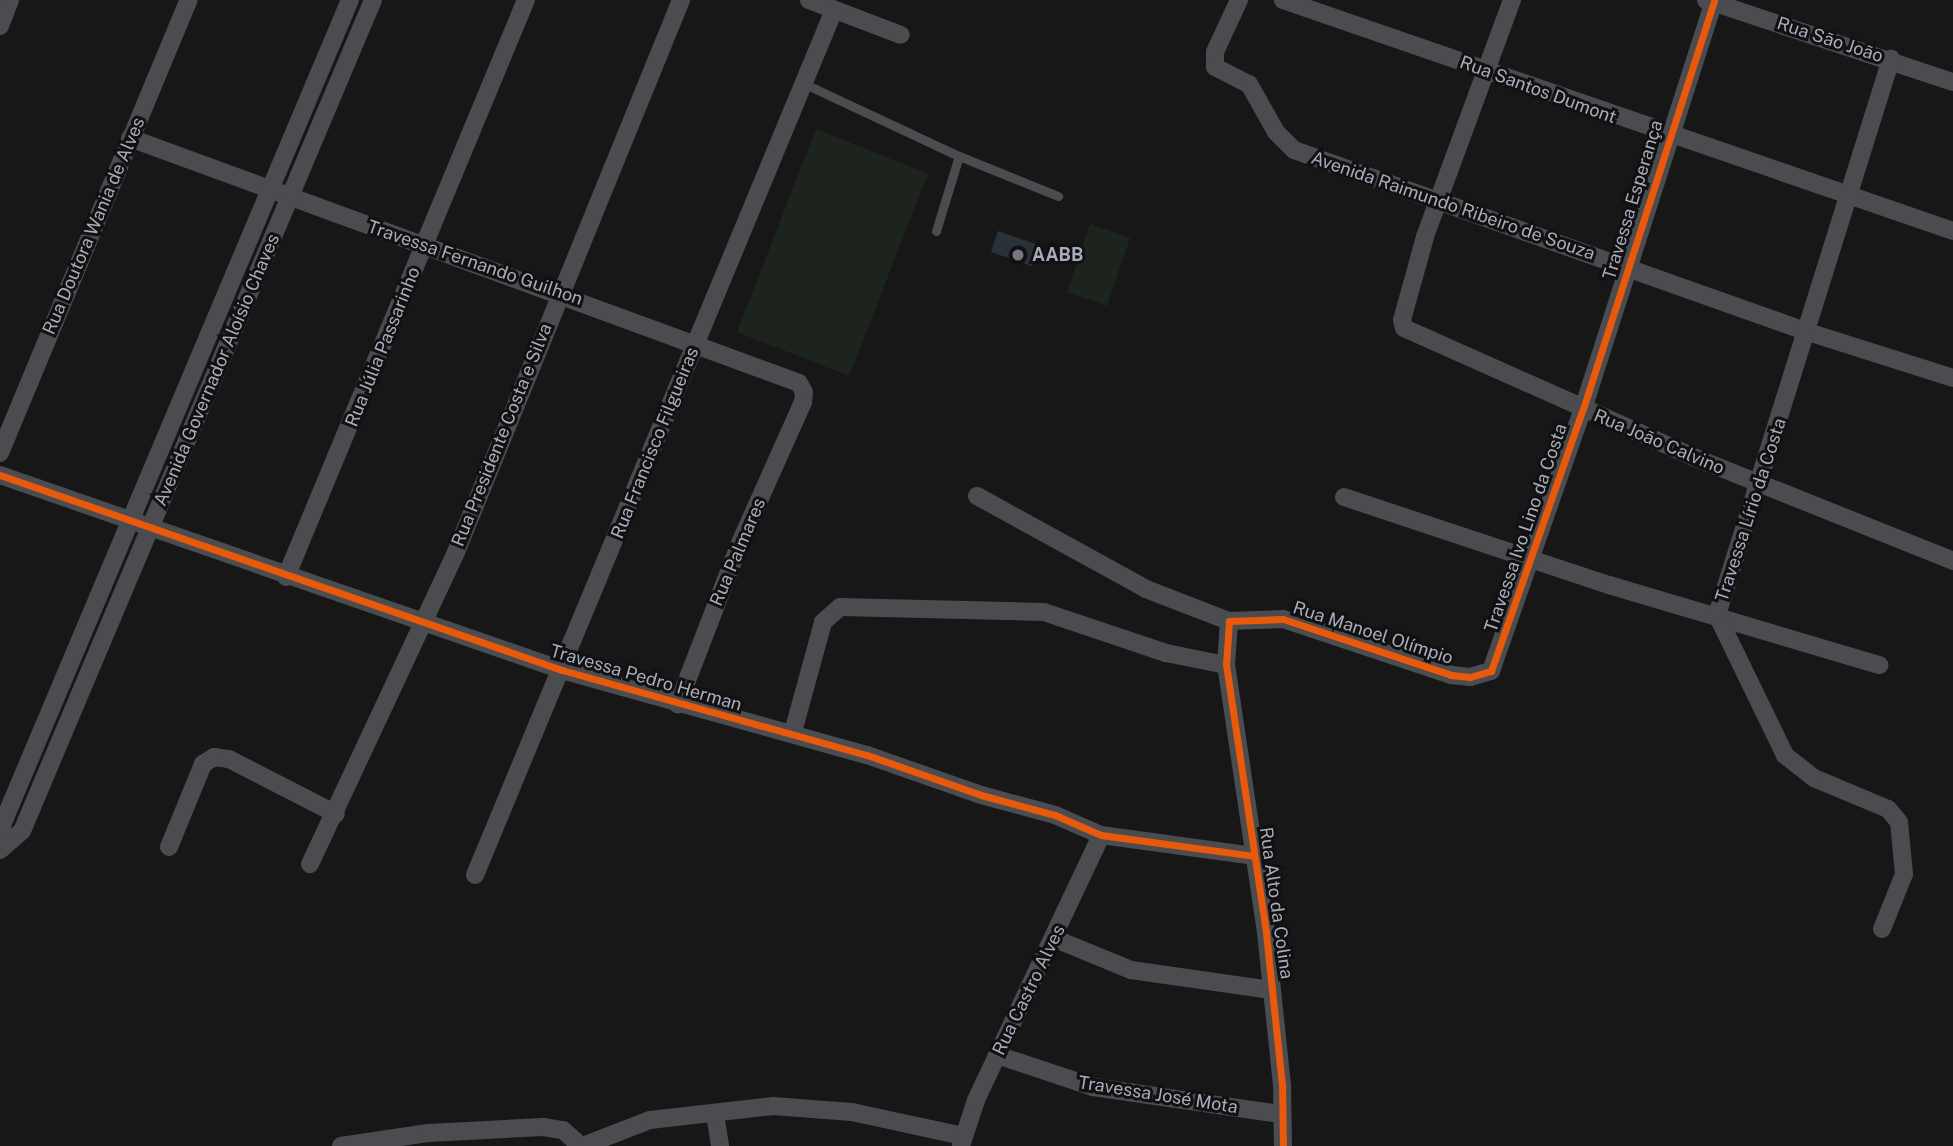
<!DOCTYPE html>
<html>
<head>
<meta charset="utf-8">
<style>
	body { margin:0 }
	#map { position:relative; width:1953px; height:1146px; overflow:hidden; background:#171717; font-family:"Public Sans",sans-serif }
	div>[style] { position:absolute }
	.green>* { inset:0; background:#1d241e }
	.water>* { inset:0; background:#2a3239 }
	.service>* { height:9px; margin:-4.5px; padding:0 4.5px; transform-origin:4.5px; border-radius:4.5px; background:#4b4c50 }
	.minor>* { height:18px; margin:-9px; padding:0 9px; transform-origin:9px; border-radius:9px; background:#4b4c50 }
	.cycleway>* { height:7px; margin:-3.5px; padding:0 3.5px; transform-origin:3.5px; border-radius:3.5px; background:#e8590c }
	.dots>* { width:19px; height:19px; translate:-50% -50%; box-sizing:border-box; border:4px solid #111113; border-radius:50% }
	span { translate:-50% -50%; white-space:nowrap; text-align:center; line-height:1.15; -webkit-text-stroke:6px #111113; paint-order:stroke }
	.street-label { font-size:18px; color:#a8adb8 }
	.poi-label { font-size:18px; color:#a8adb8; font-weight:700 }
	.left { translate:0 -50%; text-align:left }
</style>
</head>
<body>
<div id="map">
	<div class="green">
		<div style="clip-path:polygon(816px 129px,928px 174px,849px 376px,737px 332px)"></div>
		<div style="clip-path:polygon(1090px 224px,1130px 238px,1107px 306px,1067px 292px)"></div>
	</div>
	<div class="water">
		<div style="clip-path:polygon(998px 231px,1039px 245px,1032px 266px,991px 252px)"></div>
	</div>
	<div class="service">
		<div style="left:805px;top:84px;width:170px;rotate:25.1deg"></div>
		<div style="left:959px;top:156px;width:107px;rotate:22deg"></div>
		<div style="left:936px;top:231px;width:78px;rotate:-73deg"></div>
	</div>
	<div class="minor">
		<div style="left:809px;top:0;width:98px;rotate:20.8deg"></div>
		<div style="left:1239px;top:0;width:57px;rotate:114.8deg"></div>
		<div style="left:1215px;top:52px;width:15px;rotate:90deg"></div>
		<div style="left:1215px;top:67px;width:38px;rotate:27deg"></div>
		<div style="left:1249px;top:84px;width:55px;rotate:60.6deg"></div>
		<div style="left:1276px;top:132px;width:25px;rotate:45deg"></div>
		<div style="left:1294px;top:150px;width:545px;rotate:19.5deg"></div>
		<div style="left:1808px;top:332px;width:152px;rotate:17.6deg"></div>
		<div style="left:1283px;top:0;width:709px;rotate:19.02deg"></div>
		<div style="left:1512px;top:0;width:252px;rotate:110.2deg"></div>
		<div style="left:1425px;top:237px;width:86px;rotate:105.5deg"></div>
		<div style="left:1402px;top:320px;width:8px;rotate:76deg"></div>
		<div style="left:1404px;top:328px;width:320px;rotate:24deg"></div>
		<div style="left:1696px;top:458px;width:277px;rotate:21.8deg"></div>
		<div style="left:1706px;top:0;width:260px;rotate:18.4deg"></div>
		<div style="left:0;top:26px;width:28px;rotate:-69deg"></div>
		<div style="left:130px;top:138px;width:712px;rotate:20.11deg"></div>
		<div style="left:799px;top:383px;width:10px;rotate:61deg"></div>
		<div style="left:804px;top:392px;width:10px;rotate:96deg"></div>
		<div style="left:803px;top:402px;width:154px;rotate:114.1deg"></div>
		<div style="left:740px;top:543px;width:173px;rotate:111.1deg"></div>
		<div style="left:0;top:453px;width:491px;rotate:-67.4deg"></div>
		<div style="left:0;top:475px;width:595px;rotate:19.14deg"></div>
		<div style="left:562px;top:670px;width:317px;rotate:15.6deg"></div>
		<div style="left:867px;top:755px;width:121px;rotate:19.3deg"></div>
		<div style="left:981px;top:795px;width:77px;rotate:15.1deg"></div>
		<div style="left:1055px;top:815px;width:50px;rotate:23.5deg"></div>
		<div style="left:1101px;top:835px;width:154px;rotate:7.8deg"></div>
		<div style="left:977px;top:496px;width:193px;rotate:28.8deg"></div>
		<div style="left:1146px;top:589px;width:89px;rotate:21.1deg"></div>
		<div style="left:1344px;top:497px;width:279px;rotate:18.4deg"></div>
		<div style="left:1609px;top:585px;width:282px;rotate:16.5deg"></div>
		<div style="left:286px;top:577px;width:625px;rotate:-67.42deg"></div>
		<div style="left:793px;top:732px;width:114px;rotate:-74.7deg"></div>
		<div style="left:823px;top:622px;width:23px;rotate:-41deg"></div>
		<div style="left:840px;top:607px;width:204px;rotate:1.4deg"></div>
		<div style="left:1044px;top:612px;width:129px;rotate:18.6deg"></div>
		<div style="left:1166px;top:653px;width:61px;rotate:11.3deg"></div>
		<div style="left:169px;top:847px;width:90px;rotate:-67.7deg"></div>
		<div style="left:203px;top:764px;width:13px;rotate:-32deg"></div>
		<div style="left:214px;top:757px;width:15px;rotate:8deg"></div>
		<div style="left:229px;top:759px;width:120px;rotate:27.2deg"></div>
		<div style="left:1px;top:849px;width:24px;rotate:-88deg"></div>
		<div style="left:2px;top:825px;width:895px;rotate:-67.13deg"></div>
		<div style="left:0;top:850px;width:29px;rotate:-41deg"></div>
		<div style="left:22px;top:831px;width:902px;rotate:-67.1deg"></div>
		<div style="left:310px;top:864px;width:344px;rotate:-64.9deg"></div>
		<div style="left:456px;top:552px;width:596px;rotate:-67.82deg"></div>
		<div style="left:475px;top:875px;width:937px;rotate:-67.46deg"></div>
		<div style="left:1882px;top:929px;width:59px;rotate:-68.2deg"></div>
		<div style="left:1904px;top:874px;width:52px;rotate:-95.5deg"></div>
		<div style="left:1899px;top:822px;width:17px;rotate:-130deg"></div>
		<div style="left:1888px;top:809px;width:80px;rotate:-157.3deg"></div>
		<div style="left:1814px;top:778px;width:37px;rotate:-142deg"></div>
		<div style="left:1785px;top:755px;width:156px;rotate:-115.9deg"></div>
		<div style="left:1717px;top:615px;width:583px;rotate:-72.62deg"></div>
		<div style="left:1053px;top:938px;width:84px;rotate:22.3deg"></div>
		<div style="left:1131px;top:970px;width:142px;rotate:8.1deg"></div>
		<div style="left:997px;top:1055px;width:101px;rotate:18.4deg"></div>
		<div style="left:1093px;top:1087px;width:190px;rotate:8.2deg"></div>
		<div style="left:715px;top:1114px;width:32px;rotate:81deg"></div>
		<div style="left:341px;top:1146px;width:88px;rotate:-8.5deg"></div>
		<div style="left:428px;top:1133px;width:115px;rotate:-3deg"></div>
		<div style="left:543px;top:1127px;width:20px;rotate:9deg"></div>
		<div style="left:563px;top:1130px;width:24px;rotate:42deg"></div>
		<div style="left:583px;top:1146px;width:72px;rotate:-21.2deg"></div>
		<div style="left:650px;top:1120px;width:124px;rotate:-6.5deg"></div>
		<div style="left:773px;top:1106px;width:79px;rotate:4.3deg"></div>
		<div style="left:852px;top:1112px;width:114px;rotate:12.2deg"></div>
		<div style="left:961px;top:1146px;width:48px;rotate:-71.9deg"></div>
		<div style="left:976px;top:1100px;width:293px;rotate:-64.7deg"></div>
		<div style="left:1283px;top:1146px;width:61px;rotate:-90.9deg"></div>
		<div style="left:1282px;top:1085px;width:154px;rotate:-96deg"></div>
		<div style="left:1266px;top:932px;width:270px;rotate:-98.5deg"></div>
		<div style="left:1226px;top:665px;width:44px;rotate:-86.1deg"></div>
		<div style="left:1229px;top:621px;width:54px;rotate:-2.1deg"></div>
		<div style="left:1283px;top:619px;width:177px;rotate:18.4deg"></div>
		<div style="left:1451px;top:675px;width:19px;rotate:6deg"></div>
		<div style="left:1470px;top:677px;width:22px;rotate:-16deg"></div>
		<div style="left:1491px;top:671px;width:278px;rotate:-70.7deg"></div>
		<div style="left:1583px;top:409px;width:429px;rotate:-72.2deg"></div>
	</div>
	<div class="cycleway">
		<div style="left:0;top:475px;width:595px;rotate:19.14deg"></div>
		<div style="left:562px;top:670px;width:317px;rotate:15.6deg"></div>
		<div style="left:867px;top:755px;width:121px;rotate:19.3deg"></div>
		<div style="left:981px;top:795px;width:77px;rotate:15.1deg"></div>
		<div style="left:1055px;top:815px;width:50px;rotate:23.5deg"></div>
		<div style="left:1101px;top:835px;width:154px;rotate:7.8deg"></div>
		<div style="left:1283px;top:1146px;width:61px;rotate:-90.9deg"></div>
		<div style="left:1282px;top:1085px;width:154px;rotate:-96deg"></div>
		<div style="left:1266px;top:932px;width:270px;rotate:-98.5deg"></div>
		<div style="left:1226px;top:665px;width:44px;rotate:-86.1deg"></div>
		<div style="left:1229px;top:621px;width:54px;rotate:-2.1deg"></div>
		<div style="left:1283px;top:619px;width:177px;rotate:18.4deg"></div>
		<div style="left:1451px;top:675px;width:19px;rotate:6deg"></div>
		<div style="left:1470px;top:677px;width:22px;rotate:-16deg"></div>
		<div style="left:1491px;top:671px;width:278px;rotate:-70.7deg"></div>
		<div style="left:1583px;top:409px;width:429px;rotate:-72.2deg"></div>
	</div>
	<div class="dots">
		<div style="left:1018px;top:255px;background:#757880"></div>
	</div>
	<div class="street-label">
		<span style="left:1830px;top:40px;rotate:18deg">Rua São João</span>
		<span style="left:1538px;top:90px;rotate:20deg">Rua Santos Dumont</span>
		<span style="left:1633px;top:200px;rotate:-73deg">Travessa Esperança</span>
		<span style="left:1453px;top:206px;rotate:19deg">Avenida Raimundo Ribeiro de Souza</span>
		<span style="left:94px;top:226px;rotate:-67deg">Rua Doutora Wania de Alves</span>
		<span style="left:475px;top:263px;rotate:19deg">Travessa Fernando Guilhon</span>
		<span style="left:383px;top:347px;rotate:-68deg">Rua Júlia Passarinho</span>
		<span style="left:217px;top:370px;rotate:-67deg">Avenida Governador Aloísio Chaves</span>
		<span style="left:502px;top:435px;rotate:-68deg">Rua Presidente Costa e Silva</span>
		<span style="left:1659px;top:442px;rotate:23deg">Rua João Calvino</span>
		<span style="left:655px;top:443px;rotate:-68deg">Rua Francisco Filgueiras</span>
		<span style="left:1751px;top:510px;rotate:-72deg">Travessa Lírio da Costa</span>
		<span style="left:1526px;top:528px;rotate:-71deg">Travessa Ivo Lino da Costa</span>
		<span style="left:738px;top:552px;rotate:-67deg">Rua Palmares</span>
		<span style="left:1373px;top:633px;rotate:18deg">Rua Manoel Olímpio</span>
		<span style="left:646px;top:678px;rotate:16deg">Travessa Pedro Herman</span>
		<span style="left:1276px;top:903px;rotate:82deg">Rua Alto da Colina</span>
		<span style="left:1029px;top:990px;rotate:-64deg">Rua Castro Alves</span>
		<span style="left:1158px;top:1095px;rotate:9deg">Travessa José Mota</span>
	</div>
	<div class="poi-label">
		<span class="left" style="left:1032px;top:255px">AABB</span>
	</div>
</div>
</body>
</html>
